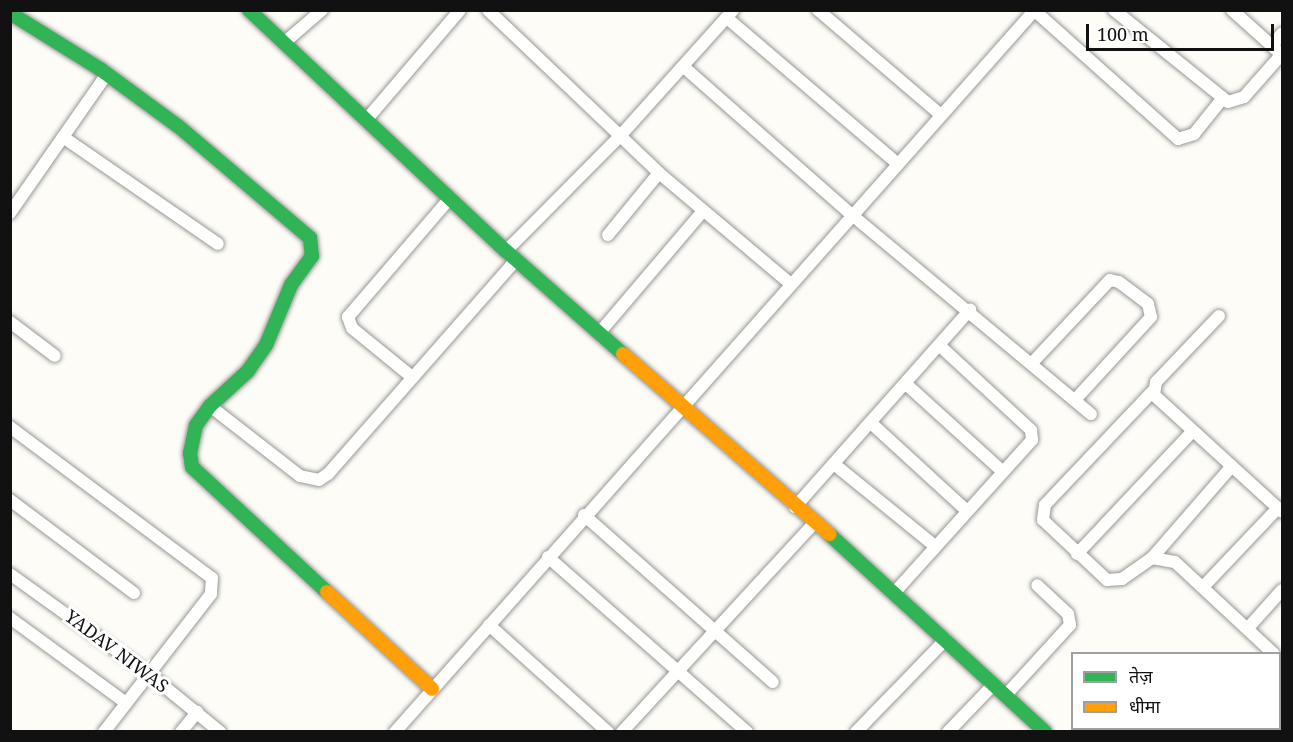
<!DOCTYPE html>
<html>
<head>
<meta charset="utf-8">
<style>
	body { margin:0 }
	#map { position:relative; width:1293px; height:742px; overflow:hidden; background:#fdfcf7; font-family:"Noto Serif","Noto Sans Devanagari",serif }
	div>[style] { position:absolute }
	.roads { filter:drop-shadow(0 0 2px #979795) drop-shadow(0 0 2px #979795) }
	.street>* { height:12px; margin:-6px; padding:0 6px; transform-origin:6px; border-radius:6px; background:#fffffe }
	.fast>* { height:14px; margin:-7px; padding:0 7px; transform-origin:7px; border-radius:7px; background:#30b455 }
	.slow>* { height:14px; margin:-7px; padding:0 7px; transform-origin:7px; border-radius:7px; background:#ff9f0a }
	span { translate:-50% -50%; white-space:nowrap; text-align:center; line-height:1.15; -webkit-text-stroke:6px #fff; paint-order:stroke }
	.street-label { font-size:18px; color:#111 }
	.frame { position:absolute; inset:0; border:12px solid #111; pointer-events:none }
	.legend { position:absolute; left:1071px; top:652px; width:210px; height:78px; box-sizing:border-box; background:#fff; border:2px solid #a0a0a0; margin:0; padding:8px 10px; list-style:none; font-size:18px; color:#111 }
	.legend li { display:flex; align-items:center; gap:12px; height:30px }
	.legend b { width:30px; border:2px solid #a0a0a0 }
	.scale { position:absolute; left:1086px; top:24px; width:188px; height:27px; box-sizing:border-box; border:3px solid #111; border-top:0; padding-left:8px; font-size:18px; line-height:21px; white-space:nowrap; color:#111; -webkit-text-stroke:4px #fff; paint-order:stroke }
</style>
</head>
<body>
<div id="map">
	<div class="roads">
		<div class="street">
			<div style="left:488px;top:10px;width:236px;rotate:43.6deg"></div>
			<div style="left:659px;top:173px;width:172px;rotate:40.1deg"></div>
			<div style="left:818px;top:10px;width:162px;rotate:40.5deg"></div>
			<div style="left:1114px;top:10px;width:146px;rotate:38.9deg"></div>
			<div style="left:1228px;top:102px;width:17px;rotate:-17deg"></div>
			<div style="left:1244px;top:97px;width:57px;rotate:-48.5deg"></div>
			<div style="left:1232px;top:10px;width:67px;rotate:42deg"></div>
			<div style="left:1035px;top:11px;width:192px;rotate:41.8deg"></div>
			<div style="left:1178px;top:139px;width:17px;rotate:-17deg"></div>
			<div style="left:1194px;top:134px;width:45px;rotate:-51.3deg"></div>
			<div style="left:727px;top:18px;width:225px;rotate:40.5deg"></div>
			<div style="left:285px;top:42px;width:49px;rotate:-40.9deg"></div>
			<div style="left:1272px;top:46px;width:16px;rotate:-52deg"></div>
			<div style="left:685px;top:68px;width:222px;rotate:41.4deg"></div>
			<div style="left:852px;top:215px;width:311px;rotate:39.8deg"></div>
			<div style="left:367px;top:119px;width:143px;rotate:-49.5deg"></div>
			<div style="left:63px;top:137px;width:188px;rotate:34.6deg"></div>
			<div style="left:10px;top:213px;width:169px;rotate:-55.1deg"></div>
			<div style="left:608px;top:235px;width:80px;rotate:-50.6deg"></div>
			<div style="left:506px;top:251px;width:163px;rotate:-45.2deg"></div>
			<div style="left:621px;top:135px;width:168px;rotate:-48.1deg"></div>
			<div style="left:1219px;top:316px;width:91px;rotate:133.7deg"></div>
			<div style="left:1156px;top:382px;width:13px;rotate:99deg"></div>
			<div style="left:1154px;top:395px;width:173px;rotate:42.4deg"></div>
			<div style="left:10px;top:322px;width:56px;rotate:37.1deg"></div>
			<div style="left:600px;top:332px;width:159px;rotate:-49.6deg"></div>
			<div style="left:1032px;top:363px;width:114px;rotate:-46.8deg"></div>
			<div style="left:1110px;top:280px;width:9px;rotate:13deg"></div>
			<div style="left:1119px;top:282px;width:36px;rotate:37deg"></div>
			<div style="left:1148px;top:304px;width:13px;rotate:77deg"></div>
			<div style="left:1151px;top:317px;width:113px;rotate:132.5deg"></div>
			<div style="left:412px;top:377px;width:77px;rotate:-140.8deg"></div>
			<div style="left:352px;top:328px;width:12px;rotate:-110deg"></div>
			<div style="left:348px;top:317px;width:157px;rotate:-49.4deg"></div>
			<div style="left:906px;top:384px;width:131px;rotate:42.2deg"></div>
			<div style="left:1153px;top:391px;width:157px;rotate:133.5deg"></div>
			<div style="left:1045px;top:505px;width:15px;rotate:98deg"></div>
			<div style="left:1043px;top:520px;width:88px;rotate:43.2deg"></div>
			<div style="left:1107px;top:580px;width:15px;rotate:-4deg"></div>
			<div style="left:1122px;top:579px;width:37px;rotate:-35deg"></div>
			<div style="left:1152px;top:558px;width:23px;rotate:10deg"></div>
			<div style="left:1175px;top:562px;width:135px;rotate:42.9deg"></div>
			<div style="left:210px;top:406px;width:114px;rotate:37.9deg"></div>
			<div style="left:300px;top:476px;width:19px;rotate:12deg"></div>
			<div style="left:319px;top:480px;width:11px;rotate:-34deg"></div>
			<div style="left:328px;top:474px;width:285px;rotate:-48.7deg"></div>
			<div style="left:871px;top:423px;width:129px;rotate:42.5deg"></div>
			<div style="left:10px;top:427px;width:252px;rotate:36.8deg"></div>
			<div style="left:212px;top:578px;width:16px;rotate:94deg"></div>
			<div style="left:211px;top:594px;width:175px;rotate:127.8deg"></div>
			<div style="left:834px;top:464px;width:130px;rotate:39.1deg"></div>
			<div style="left:10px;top:500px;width:155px;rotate:36.9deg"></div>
			<div style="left:795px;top:507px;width:264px;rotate:-48.4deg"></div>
			<div style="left:584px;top:515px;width:252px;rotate:41.5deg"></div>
			<div style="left:1077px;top:554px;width:168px;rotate:-46.7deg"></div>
			<div style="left:548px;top:557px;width:265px;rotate:41.3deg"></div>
			<div style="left:1152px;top:558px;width:121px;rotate:-49deg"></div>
			<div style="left:10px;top:574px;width:171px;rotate:35.7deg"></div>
			<div style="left:149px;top:674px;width:92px;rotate:39.2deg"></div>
			<div style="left:1203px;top:587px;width:109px;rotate:-46.5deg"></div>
			<div style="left:895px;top:592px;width:205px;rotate:-48deg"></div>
			<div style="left:1032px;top:440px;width:10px;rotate:-96deg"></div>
			<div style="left:1031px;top:430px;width:125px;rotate:-137.3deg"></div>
			<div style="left:10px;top:618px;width:144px;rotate:36.2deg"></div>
			<div style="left:489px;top:625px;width:160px;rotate:42deg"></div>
			<div style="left:1248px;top:628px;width:51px;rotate:-48.2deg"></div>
			<div style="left:1006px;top:695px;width:95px;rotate:-47.6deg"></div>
			<div style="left:1070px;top:625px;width:11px;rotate:-100deg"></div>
			<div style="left:1068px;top:614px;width:42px;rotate:-136.9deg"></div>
			<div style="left:181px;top:732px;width:26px;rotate:-51deg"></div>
			<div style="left:395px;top:732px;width:965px;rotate:-48.45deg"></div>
			<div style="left:622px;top:732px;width:284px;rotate:-47.4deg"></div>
			<div style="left:856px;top:732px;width:129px;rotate:-45.9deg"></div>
			<div style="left:948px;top:732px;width:66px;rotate:-46.2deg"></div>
		</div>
		<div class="fast">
			<div style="left:249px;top:10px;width:352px;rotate:43.2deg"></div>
			<div style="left:506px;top:251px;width:156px;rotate:41.4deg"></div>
			<div style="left:10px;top:13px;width:106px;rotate:31.9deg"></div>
			<div style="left:100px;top:69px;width:97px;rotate:36.2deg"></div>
			<div style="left:178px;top:126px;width:173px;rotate:40.3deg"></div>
			<div style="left:310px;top:238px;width:18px;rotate:84deg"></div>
			<div style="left:312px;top:256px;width:36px;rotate:126deg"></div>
			<div style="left:291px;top:285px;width:65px;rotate:112.6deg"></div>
			<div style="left:266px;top:345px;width:32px;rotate:125deg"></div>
			<div style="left:248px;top:371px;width:52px;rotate:137.4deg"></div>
			<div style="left:210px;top:406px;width:24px;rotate:126deg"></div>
			<div style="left:196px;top:425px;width:29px;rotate:102deg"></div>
			<div style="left:190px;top:453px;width:14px;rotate:82deg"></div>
			<div style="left:192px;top:467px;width:184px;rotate:42.8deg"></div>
			<div style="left:829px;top:534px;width:293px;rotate:42.5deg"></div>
		</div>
		<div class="slow">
			<div style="left:623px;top:354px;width:274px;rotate:41.1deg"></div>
			<div style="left:327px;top:592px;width:143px;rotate:42.7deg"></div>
		</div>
	</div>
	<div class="street-label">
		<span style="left:117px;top:651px;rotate:37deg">YADAV NIWAS</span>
	</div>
	<div class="frame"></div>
	<ul class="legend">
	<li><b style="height:8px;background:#30b455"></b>तेज़</li>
	<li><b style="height:8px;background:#ff9f0a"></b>धीमा</li>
	</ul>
	<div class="scale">100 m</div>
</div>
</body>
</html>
